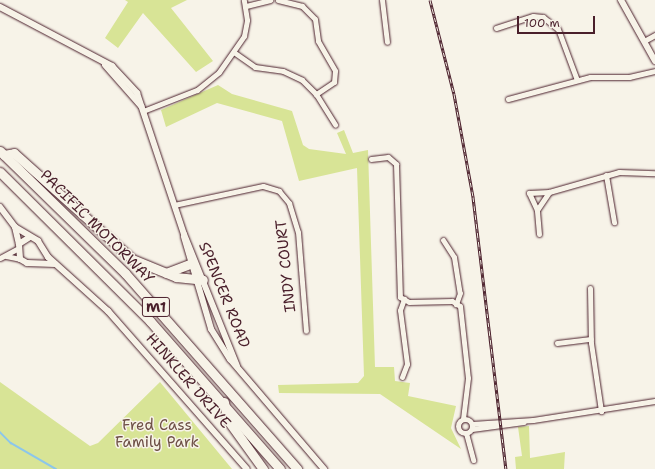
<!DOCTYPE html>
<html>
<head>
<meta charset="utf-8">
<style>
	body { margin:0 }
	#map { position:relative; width:655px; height:469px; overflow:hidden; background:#f7f3e8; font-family:"Shantell Sans",sans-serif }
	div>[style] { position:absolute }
	.green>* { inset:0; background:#d8e496 }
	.stream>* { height:1.5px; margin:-0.75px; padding:0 0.75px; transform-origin:0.75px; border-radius:0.75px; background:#8cc6eb }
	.roads { filter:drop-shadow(0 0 1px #4a1f2b) drop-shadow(0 0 1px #4a1f2b) }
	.minor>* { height:5px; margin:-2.5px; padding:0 2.5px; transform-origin:2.5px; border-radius:2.5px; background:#f7f3e8 }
	.minor>.ring { margin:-2.5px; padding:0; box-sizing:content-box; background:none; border:5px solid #f7f3e8; border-radius:50% }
	.tertiary>* { height:6px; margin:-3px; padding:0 3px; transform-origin:3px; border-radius:3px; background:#f7f3e8 }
	.motorway>* { height:9px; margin:-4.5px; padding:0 4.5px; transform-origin:4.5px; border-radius:4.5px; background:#f7f3e8 }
	.rail>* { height:3px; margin-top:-1.5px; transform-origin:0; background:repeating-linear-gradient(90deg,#f7f3e8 0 4.5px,#4a1f2b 0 9px); box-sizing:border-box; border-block:1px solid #4a1f2b }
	span { translate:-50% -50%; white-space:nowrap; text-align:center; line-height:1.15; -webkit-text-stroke:3px #f7f3e8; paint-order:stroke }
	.shield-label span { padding:1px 3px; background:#f7f3e8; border:1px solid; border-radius:3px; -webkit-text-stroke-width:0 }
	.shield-label { font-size:14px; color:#4a1f2b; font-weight:700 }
	.street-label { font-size:15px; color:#4a1f2b }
	.park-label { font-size:15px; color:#6e5046 }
	.scale { position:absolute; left:517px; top:16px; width:78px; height:18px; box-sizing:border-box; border:2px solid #4a1f2b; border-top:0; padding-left:5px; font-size:12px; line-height:14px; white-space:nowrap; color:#4a1f2b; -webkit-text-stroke:3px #f7f3e8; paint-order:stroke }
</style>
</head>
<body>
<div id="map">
	<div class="green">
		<div style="clip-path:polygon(125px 0,187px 0,171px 8px,213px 61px,196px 72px,143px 13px,118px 48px,105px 38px,128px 2px)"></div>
		<div style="clip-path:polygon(218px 85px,232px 94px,292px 111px,303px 145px,309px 149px,346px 154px,337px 133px,344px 130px,353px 153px,368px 150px,375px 367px,394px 367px,395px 381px,410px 383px,408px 396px,456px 406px,451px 428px,461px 449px,380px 394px,279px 393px,278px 385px,358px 383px,364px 376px,357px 168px,299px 181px,282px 121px,217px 103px,166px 127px,161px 110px)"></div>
		<div style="clip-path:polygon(0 382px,90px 446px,98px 443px,160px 382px,232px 469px,0 469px)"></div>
		<div style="clip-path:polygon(529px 426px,530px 458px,565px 452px,564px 469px,516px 469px,515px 457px,522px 456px,518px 427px)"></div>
	</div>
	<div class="stream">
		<div style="left:0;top:432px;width:16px;rotate:45deg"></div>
		<div style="left:11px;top:443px;width:52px;rotate:30deg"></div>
	</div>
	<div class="roads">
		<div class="minor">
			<div style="left:278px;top:0;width:25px;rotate:14deg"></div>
			<div style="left:302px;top:6px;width:18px;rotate:45deg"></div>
			<div style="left:315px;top:19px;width:22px;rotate:82deg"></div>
			<div style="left:318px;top:41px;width:34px;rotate:60deg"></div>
			<div style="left:335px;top:71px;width:11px;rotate:95deg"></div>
			<div style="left:334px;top:82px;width:22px;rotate:146deg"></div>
			<div style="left:382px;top:0;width:42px;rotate:83.2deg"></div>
			<div style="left:246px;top:6px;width:25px;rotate:-14deg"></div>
			<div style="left:496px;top:28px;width:39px;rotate:-18deg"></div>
			<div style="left:533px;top:16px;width:10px;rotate:6deg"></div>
			<div style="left:543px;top:17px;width:19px;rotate:39deg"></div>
			<div style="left:558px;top:29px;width:54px;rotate:69.6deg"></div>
			<div style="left:644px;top:41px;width:13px;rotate:-29deg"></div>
			<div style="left:235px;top:53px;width:24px;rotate:35deg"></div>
			<div style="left:255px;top:67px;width:28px;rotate:8deg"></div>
			<div style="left:283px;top:71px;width:21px;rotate:25deg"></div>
			<div style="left:302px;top:80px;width:20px;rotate:45deg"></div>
			<div style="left:316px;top:94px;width:36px;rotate:58deg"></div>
			<div style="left:508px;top:99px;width:85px;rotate:-15deg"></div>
			<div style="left:590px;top:77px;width:39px"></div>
			<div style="left:629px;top:77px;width:27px;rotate:-13deg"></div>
			<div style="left:143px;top:111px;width:58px;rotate:-21.3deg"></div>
			<div style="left:197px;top:90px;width:28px;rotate:-39deg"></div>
			<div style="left:219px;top:72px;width:44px;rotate:-55.2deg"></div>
			<div style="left:244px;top:36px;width:16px;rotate:-79deg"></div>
			<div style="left:247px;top:20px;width:20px;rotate:-99deg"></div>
			<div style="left:371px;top:159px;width:17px;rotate:-7deg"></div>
			<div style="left:388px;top:157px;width:11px;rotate:41deg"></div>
			<div style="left:396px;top:164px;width:133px;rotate:88.3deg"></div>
			<div style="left:400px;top:297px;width:10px;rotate:29deg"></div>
			<div style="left:409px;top:302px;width:43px;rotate:-1.3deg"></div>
			<div style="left:452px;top:301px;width:9px;rotate:32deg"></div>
			<div style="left:460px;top:306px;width:72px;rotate:83.7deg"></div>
			<div style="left:468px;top:378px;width:41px;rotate:97deg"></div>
			<div style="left:606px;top:175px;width:48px;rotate:80.3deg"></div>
			<div style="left:174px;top:205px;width:91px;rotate:-12.1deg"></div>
			<div style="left:263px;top:186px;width:17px;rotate:17deg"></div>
			<div style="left:279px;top:191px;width:16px;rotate:50deg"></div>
			<div style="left:289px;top:203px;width:30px;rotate:73deg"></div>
			<div style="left:298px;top:232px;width:99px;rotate:85.4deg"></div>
			<div style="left:537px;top:210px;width:19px;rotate:-115deg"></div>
			<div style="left:529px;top:193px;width:20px;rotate:-3deg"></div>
			<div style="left:539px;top:234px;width:24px;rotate:-95deg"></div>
			<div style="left:537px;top:210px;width:22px;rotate:-56deg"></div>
			<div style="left:549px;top:192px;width:73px;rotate:-15.9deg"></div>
			<div style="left:619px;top:172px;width:36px;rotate:2deg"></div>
			<div style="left:443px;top:240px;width:20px;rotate:57deg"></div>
			<div style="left:454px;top:257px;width:36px;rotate:81deg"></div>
			<div style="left:460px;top:293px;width:12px;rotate:110deg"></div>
			<div style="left:6px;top:256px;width:14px;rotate:12deg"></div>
			<div style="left:0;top:258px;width:19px;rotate:-28deg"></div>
			<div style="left:590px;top:288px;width:55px;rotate:89deg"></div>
			<div style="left:591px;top:343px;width:69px;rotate:81.6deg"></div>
			<div style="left:557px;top:343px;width:34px;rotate:-7deg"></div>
			<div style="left:402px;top:377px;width:14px;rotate:-69deg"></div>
			<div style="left:407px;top:364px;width:54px;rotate:-97.4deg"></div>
			<div style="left:400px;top:310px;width:12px;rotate:-70deg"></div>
			<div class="ring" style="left:458px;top:419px;width:9px;height:9px"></div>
			<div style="left:472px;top:424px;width:61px;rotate:-3.8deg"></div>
			<div style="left:533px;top:420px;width:123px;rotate:-8.9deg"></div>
			<div style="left:472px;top:429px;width:52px;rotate:-7.7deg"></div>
			<div style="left:466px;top:433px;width:28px;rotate:75deg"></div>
		</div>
		<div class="tertiary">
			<div style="left:621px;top:0;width:70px;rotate:60.9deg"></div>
			<div style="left:0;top:7px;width:127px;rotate:27.8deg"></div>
			<div style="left:112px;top:66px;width:37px;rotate:47deg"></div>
			<div style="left:137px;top:93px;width:149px;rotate:71.6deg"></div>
			<div style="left:184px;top:234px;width:142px;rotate:68.1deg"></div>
			<div style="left:105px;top:65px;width:55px;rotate:48.7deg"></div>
			<div style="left:0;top:207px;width:25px;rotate:53deg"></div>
			<div style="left:15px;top:227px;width:27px;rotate:31deg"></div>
			<div style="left:38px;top:241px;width:19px;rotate:58deg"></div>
			<div style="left:48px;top:257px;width:81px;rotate:42deg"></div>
			<div style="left:108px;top:311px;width:210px;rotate:48.7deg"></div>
			<div style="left:15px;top:227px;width:17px;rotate:77deg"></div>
			<div style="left:30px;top:237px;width:13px;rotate:148deg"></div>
			<div style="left:19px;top:244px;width:15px;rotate:86deg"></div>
			<div style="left:20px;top:259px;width:8px;rotate:30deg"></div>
			<div style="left:27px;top:263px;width:28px;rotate:2deg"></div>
			<div style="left:184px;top:237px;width:96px;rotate:73.6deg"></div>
			<div style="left:211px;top:329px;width:36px;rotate:58deg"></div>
			<div style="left:230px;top:359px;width:145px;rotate:49.5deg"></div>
		</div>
		<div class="motorway">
			<div style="left:0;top:151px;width:175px;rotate:44.3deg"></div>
			<div style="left:125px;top:273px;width:261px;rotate:48.7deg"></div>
			<div style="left:4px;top:155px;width:10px;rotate:-11deg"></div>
			<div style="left:14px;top:153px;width:159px;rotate:41.9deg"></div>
			<div style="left:132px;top:259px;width:48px;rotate:22.2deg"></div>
			<div style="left:176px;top:277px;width:27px;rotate:6deg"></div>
			<div style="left:0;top:172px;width:211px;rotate:44.8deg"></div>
			<div style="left:150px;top:321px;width:197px;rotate:48.7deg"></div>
			<div style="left:166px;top:273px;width:26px;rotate:-21deg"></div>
			<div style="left:224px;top:402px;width:17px;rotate:80deg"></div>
			<div style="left:227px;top:419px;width:62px;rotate:54.2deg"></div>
		</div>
	</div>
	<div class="rail">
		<div style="left:430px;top:0;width:97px;rotate:75.7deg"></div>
		<div style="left:454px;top:94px;width:105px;rotate:79.5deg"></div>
		<div style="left:473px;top:197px;width:274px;rotate:83.1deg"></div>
	</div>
	<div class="shield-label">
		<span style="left:156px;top:307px">M1</span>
	</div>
	<div class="street-label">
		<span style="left:97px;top:227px;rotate:45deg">PACIFIC MOTORWAY</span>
		<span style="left:286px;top:266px;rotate:-96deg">INDY COURT</span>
		<span style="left:224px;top:295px;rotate:68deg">SPENCER ROAD</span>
		<span style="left:188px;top:381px;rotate:49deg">HINKLER DRIVE</span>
	</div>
	<div class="park-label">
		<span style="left:157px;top:434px">Fred Cass<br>Family Park</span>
	</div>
	<div class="scale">100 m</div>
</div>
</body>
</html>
